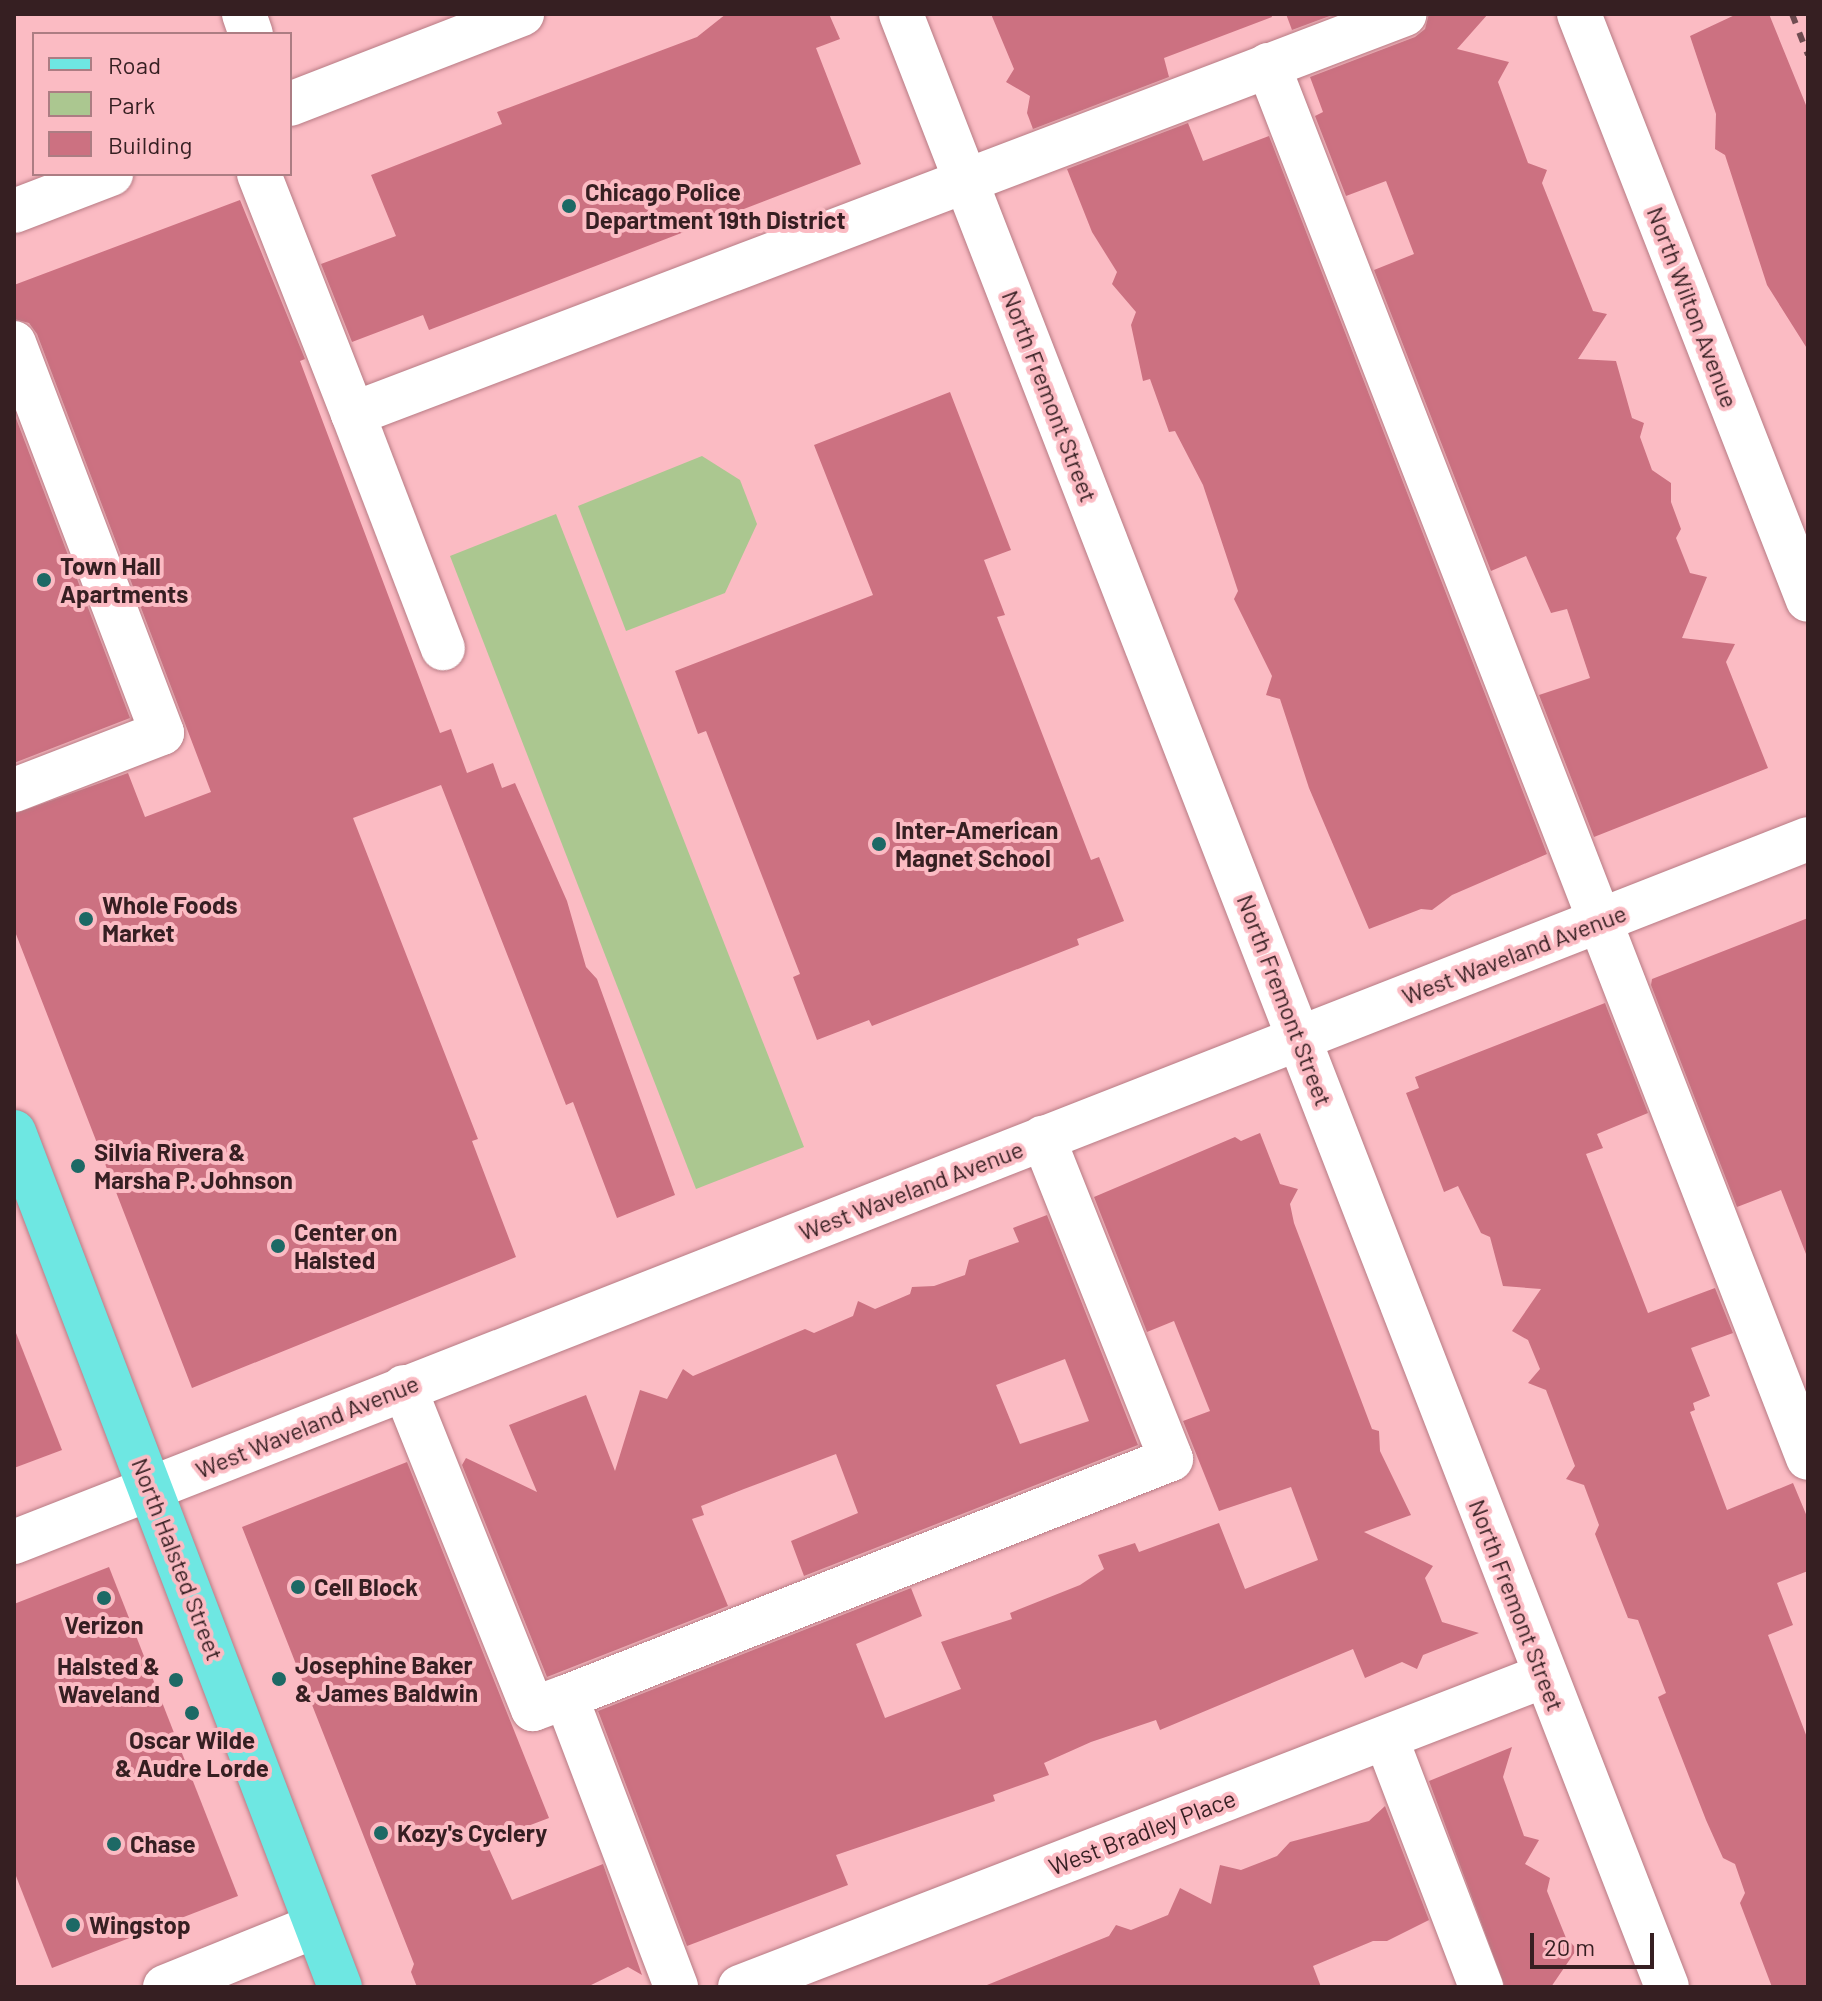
<!DOCTYPE html>
<html>
<head>
<meta charset="utf-8">
<style>
	body { margin:0 }
	#map { position:relative; width:1822px; height:2001px; overflow:hidden; background:#fbbbc3; font-family:Barlow,sans-serif }
	div>[style] { position:absolute }
	.green>* { inset:0; background:#abc790 }
	.building>* { inset:0; background:#cc7181 }
	.roads { filter:drop-shadow(0 0 2px #b77b84) drop-shadow(0 0 2px #b77b84) }
	.minor>* { height:44px; margin:-22px; padding:0 22px; transform-origin:22px; border-radius:22px; background:#fff }
	.major>* { height:44px; margin:-22px; padding:0 22px; transform-origin:22px; border-radius:22px; background:#6ee7e2 }
	.rail>* { height:6px; margin-top:-3px; transform-origin:0; background:repeating-linear-gradient(90deg,#6f4c51 0 10px,transparent 0 20px) }
	.dots>* { width:22px; height:22px; translate:-50% -50%; box-sizing:border-box; border:4px solid #fbbbc3; border-radius:50% }
	span { translate:-50% -50%; white-space:nowrap; text-align:center; line-height:1.15; -webkit-text-stroke:8px #fbbbc3; paint-order:stroke }
	.poi-label { font-size:24px; color:#361f22; font-weight:700 }
	.left { translate:0 -50%; text-align:left }
	.right { translate:-100% -50%; text-align:right }
	.street-label { font-size:24px; color:#361f22 }
	.frame { position:absolute; inset:0; border:16px solid #361f22; pointer-events:none }
	.legend { position:absolute; left:32px; top:32px; width:260px; height:144px; box-sizing:border-box; background:#fbbbc3; border:2px solid #ac7d83; margin:0; padding:10px 14px; list-style:none; font-size:24px; color:#361f22 }
	.legend li { display:flex; align-items:center; gap:16px; height:40px }
	.legend b { width:40px; border:2px solid #ac7d83 }
	.scale { position:absolute; left:1530px; top:1933px; width:124px; height:36px; box-sizing:border-box; border:4px solid #361f22; border-top:0; padding-left:10px; font-size:24px; line-height:28px; white-space:nowrap; color:#361f22; -webkit-text-stroke:6px #fbbbc3; paint-order:stroke }
</style>
</head>
<body>
<div id="map">
	<div class="green">
		<div style="clip-path:polygon(702px 456px,740px 480px,757px 524px,725px 593px,626px 631px,578px 506px)"></div>
		<div style="clip-path:polygon(556px 514px,804px 1147px,696px 1189px,450px 556px)"></div>
	</div>
	<div class="building">
		<div style="clip-path:polygon(726px 14px,829px 14px,840px 39px,816px 48px,861px 164px,429px 330px,423px 315px,352px 342px,321px 264px,396px 236px,371px 175px,502px 124px,497px 112px,697px 37px)"></div>
		<div style="clip-path:polygon(991px 14px,1271px 14px,1272px 17px,1164px 58px,1169px 77px,1033px 129px,1027px 113px,1030px 96px,1006px 82px,1014px 69px)"></div>
		<div style="clip-path:polygon(1286px 14px,1335px 14px,1292px 30px)"></div>
		<div style="clip-path:polygon(1429px 14px,1488px 14px,1457px 49px,1509px 62px,1498px 82px,1528px 163px,1547px 170px,1542px 183px,1593px 311px,1607px 314px,1578px 359px,1616px 361px,1632px 418px,1644px 423px,1640px 437px,1652px 470px,1671px 483px,1671px 502px,1681px 529px,1676px 538px,1690px 573px,1707px 577px,1682px 638px,1735px 644px,1726px 662px,1768px 768px,1594px 837px,1539px 695px,1590px 678px,1567px 609px,1551px 613px,1526px 556px,1491px 571px,1374px 270px,1414px 254px,1386px 181px,1346px 196px,1315px 116px,1323px 112px,1310px 77px,1415px 37px,1425px 29px)"></div>
		<div style="clip-path:polygon(1737px 14px,1769px 14px,1808px 110px,1808px 350px,1767px 285px,1725px 155px,1715px 149px,1716px 114px,1690px 36px)"></div>
		<div style="clip-path:polygon(1188px 123px,1203px 161px,1269px 136px,1547px 854px,1452px 895px,1432px 910px,1421px 909px,1369px 929px,1309px 788px,1280px 699px,1266px 695px,1272px 676px,1234px 599px,1238px 591px,1203px 485px,1175px 431px,1169px 432px,1150px 379px,1143px 381px,1131px 325px,1136px 312px,1112px 284px,1117px 272px,1092px 232px,1067px 169px)"></div>
		<div style="clip-path:polygon(240px 200px,305px 359px,300px 361px,440px 733px,451px 729px,467px 773px,493px 763px,502px 788px,515px 783px,567px 901px,586px 967px,597px 979px,675px 1195px,617px 1218px,573px 1102px,566px 1105px,441px 785px,353px 818px,478px 1139px,472px 1141px,516px 1257px,192px 1388px,14px 929px,14px 814px,128px 773px,145px 817px,211px 792px,37px 334px,29px 323px,14px 319px,14px 285px)"></div>
		<div style="clip-path:polygon(950px 392px,1011px 550px,984px 560px,1005px 615px,997px 617px,1091px 860px,1099px 857px,1124px 921px,1077px 939px,1079px 945px,872px 1026px,869px 1020px,817px 1040px,793px 977px,800px 974px,706px 731px,698px 734px,675px 671px,873px 595px,814px 445px)"></div>
		<div style="clip-path:polygon(14px 413px,130px 718px,14px 763px)"></div>
		<div style="clip-path:polygon(1808px 918px,1808px 1254px,1806px 1254px,1781px 1190px,1737px 1207px,1651px 985px,1652px 979px)"></div>
		<div style="clip-path:polygon(1605px 1003px,1648px 1113px,1597px 1134px,1603px 1148px,1586px 1154px,1631px 1269px,1648px 1313px,1715px 1288px,1733px 1333px,1691px 1348px,1710px 1396px,1693px 1403px,1695px 1410px,1690px 1412px,1727px 1510px,1793px 1483px,1808px 1519px,1808px 1571px,1777px 1583px,1793px 1625px,1768px 1635px,1808px 1740px,1808px 1987px,1772px 1987px,1740px 1903px,1745px 1893px,1735px 1864px,1723px 1858px,1706px 1820px,1658px 1697px,1666px 1693px,1638px 1620px,1628px 1618px,1595px 1534px,1599px 1525px,1584px 1485px,1566px 1479px,1575px 1466px,1546px 1390px,1528px 1383px,1540px 1369px,1528px 1340px,1512px 1331px,1541px 1289px,1503px 1286px,1490px 1237px,1481px 1233px,1458px 1186px,1444px 1192px,1406px 1093px,1419px 1088px,1415px 1077px)"></div>
		<div style="clip-path:polygon(1260px 1133px,1280px 1184px,1298px 1189px,1290px 1204px,1294px 1223px,1372px 1429px,1379px 1431px,1380px 1451px,1411px 1515px,1364px 1532px,1433px 1566px,1425px 1578px,1442px 1622px,1479px 1633px,1423px 1655px,1417px 1669px,1402px 1662px,1365px 1678px,1353px 1649px,1160px 1730px,1156px 1720px,1091px 1742px,1044px 1763px,1049px 1775px,993px 1795px,995px 1801px,836px 1855px,848px 1885px,687px 1946px,598px 1711px,911px 1588px,922px 1616px,856px 1644px,885px 1718px,961px 1689px,941px 1642px,1012px 1619px,1010px 1613px,1080px 1585px,1104px 1569px,1098px 1555px,1135px 1543px,1139px 1552px,1219px 1523px,1245px 1589px,1318px 1560px,1291px 1487px,1219px 1511px,1183px 1421px,1210px 1411px,1174px 1321px,1147px 1332px,1094px 1197px,1235px 1137px,1241px 1141px)"></div>
		<div style="clip-path:polygon(evenodd,1047px 1215px,1138px 1445px,804px 1576px,791px 1541px,858px 1513px,836px 1454px,744px 1489px,701px 1506px,704px 1515px,692px 1519px,728px 1606px,547px 1677px,462px 1465px,466px 1458px,537px 1492px,509px 1425px,586px 1395px,615px 1471px,640px 1390px,667px 1399px,683px 1369px,693px 1376px,805px 1329px,814px 1333px,853px 1316px,858px 1301px,875px 1309px,910px 1294px,912px 1287px,934px 1286px,965px 1275px,969px 1260px,1019px 1242px,1013px 1228px,1047px 1215px,1065px 1359px,1089px 1421px,1020px 1444px,996px 1385px,1065px 1359px)"></div>
		<div style="clip-path:polygon(16px 1333px,62px 1450px,14px 1468px,14px 1334px)"></div>
		<div style="clip-path:polygon(407px 1462px,549px 1818px,486px 1842px,512px 1900px,603px 1864px,642px 1975px,628px 1967px,587px 1987px,417px 1987px,411px 1972px,414px 1964px,242px 1527px)"></div>
		<div style="clip-path:polygon(109px 1567px,238px 1896px,52px 1968px,14px 1871px,14px 1604px)"></div>
		<div style="clip-path:polygon(1512px 1747px,1503px 1777px,1524px 1836px,1539px 1840px,1525px 1864px,1550px 1878px,1547px 1891px,1566px 1938px,1577px 1949px,1551px 1987px,1505px 1987px,1429px 1781px)"></div>
		<div style="clip-path:polygon(1385px 1806px,1429px 1920px,1387px 1941px,1373px 1941px,1313px 1966px,1321px 1987px,982px 1987px,1109px 1936px,1116px 1925px,1131px 1930px,1168px 1915px,1180px 1888px,1211px 1904px,1220px 1865px,1241px 1870px,1277px 1856px,1290px 1842px,1369px 1821px)"></div>
	</div>
	<div class="roads">
		<div class="minor">
			<div style="left:244px;top:14px;width:21px;rotate:71deg"></div>
			<div style="left:901px;top:14px;width:2116px;rotate:68.78deg"></div>
			<div style="left:1579px;top:14px;width:629px;rotate:68.66deg"></div>
			<div style="left:1268px;top:65px;width:1494px;rotate:68.81deg"></div>
			<div style="left:290px;top:104px;width:249px;rotate:-21.2deg"></div>
			<div style="left:259px;top:174px;width:258px;rotate:68.6deg"></div>
			<div style="left:353px;top:414px;width:1125px;rotate:-20.82deg"></div>
			<div style="left:14px;top:211px;width:104px;rotate:-20.9deg"></div>
			<div style="left:14px;top:343px;width:417px;rotate:69.2deg"></div>
			<div style="left:162px;top:733px;width:159px;rotate:158.9deg"></div>
			<div style="left:353px;top:414px;width:251px;rotate:69deg"></div>
			<div style="left:404px;top:1387px;width:347px;rotate:68.2deg"></div>
			<div style="left:533px;top:1709px;width:35px;rotate:-20deg"></div>
			<div style="left:566px;top:1697px;width:650px;rotate:-21.47deg"></div>
			<div style="left:1171px;top:1459px;width:346px;rotate:-111.7deg"></div>
			<div style="left:14px;top:1542px;width:1927px;rotate:-21.4deg"></div>
			<div style="left:566px;top:1697px;width:310px;rotate:69.2deg"></div>
			<div style="left:1386px;top:1738px;width:267px;rotate:69.1deg"></div>
			<div style="left:165px;top:1987px;width:163px;rotate:-22deg"></div>
			<div style="left:740px;top:1987px;width:862px;rotate:-21.15deg"></div>
		</div>
		<div class="major">
			<div style="left:14px;top:1132px;width:915px;rotate:69.13deg"></div>
		</div>
	</div>
	<div class="rail">
		<div style="left:1792px;top:14px;width:44px;rotate:68.7deg"></div>
	</div>
	<div class="dots">
		<div style="left:569px;top:206px;background:#1d6965"></div>
		<div style="left:44px;top:580px;background:#1d6965"></div>
		<div style="left:879px;top:844px;background:#1d6965"></div>
		<div style="left:86px;top:919px;background:#1d6965"></div>
		<div style="left:78px;top:1166px;background:#1d6965"></div>
		<div style="left:278px;top:1246px;background:#1d6965"></div>
		<div style="left:298px;top:1587px;background:#1d6965"></div>
		<div style="left:104px;top:1598px;background:#1d6965"></div>
		<div style="left:279px;top:1679px;background:#1d6965"></div>
		<div style="left:176px;top:1680px;background:#1d6965"></div>
		<div style="left:192px;top:1713px;background:#1d6965"></div>
		<div style="left:381px;top:1833px;background:#1d6965"></div>
		<div style="left:114px;top:1844px;background:#1d6965"></div>
		<div style="left:73px;top:1925px;background:#1d6965"></div>
	</div>
	<div class="poi-label">
		<span class="left" style="left:585px;top:206px">Chicago Police<br>Department 19th District</span>
		<span class="left" style="left:60px;top:580px">Town Hall<br>Apartments</span>
		<span class="left" style="left:895px;top:844px">Inter-American<br>Magnet School</span>
		<span class="left" style="left:102px;top:919px">Whole Foods<br>Market</span>
		<span class="left" style="left:94px;top:1166px">Silvia Rivera &amp;<br>Marsha P. Johnson</span>
		<span class="left" style="left:294px;top:1246px">Center on<br>Halsted</span>
		<span class="left" style="left:314px;top:1587px">Cell Block</span>
		<span style="left:104px;top:1625px">Verizon</span>
		<span class="left" style="left:295px;top:1679px">Josephine Baker<br>&amp; James Baldwin</span>
		<span class="right" style="left:160px;top:1680px">Halsted &amp;<br>Waveland</span>
		<span style="left:192px;top:1754px">Oscar Wilde<br>&amp; Audre Lorde</span>
		<span class="left" style="left:397px;top:1833px">Kozy's Cyclery</span>
		<span class="left" style="left:130px;top:1844px">Chase</span>
		<span class="left" style="left:89px;top:1925px">Wingstop</span>
	</div>
	<div class="street-label">
		<span style="left:1693px;top:307px;rotate:69deg">North Wilton Avenue</span>
		<span style="left:1050px;top:396px;rotate:69deg">North Fremont Street</span>
		<span style="left:1514px;top:954px;rotate:-21deg">West Waveland Avenue</span>
		<span style="left:1285px;top:1000px;rotate:69deg">North Fremont Street</span>
		<span style="left:911px;top:1190px;rotate:-21deg">West Waveland Avenue</span>
		<span style="left:307px;top:1426px;rotate:-22deg">West Waveland Avenue</span>
		<span style="left:178px;top:1559px;rotate:69deg">North Halsted Street</span>
		<span style="left:1517px;top:1605px;rotate:69deg">North Fremont Street</span>
		<span style="left:1142px;top:1832px;rotate:-21deg">West Bradley Place</span>
	</div>
	<div class="frame"></div>
	<ul class="legend">
	<li><b style="height:10px;background:#6ee7e2"></b>Road</li>
	<li><b style="height:22px;background:#abc790"></b>Park</li>
	<li><b style="height:22px;background:#cc7181"></b>Building</li>
	</ul>
	<div class="scale">20 m</div>
</div>
</body>
</html>
